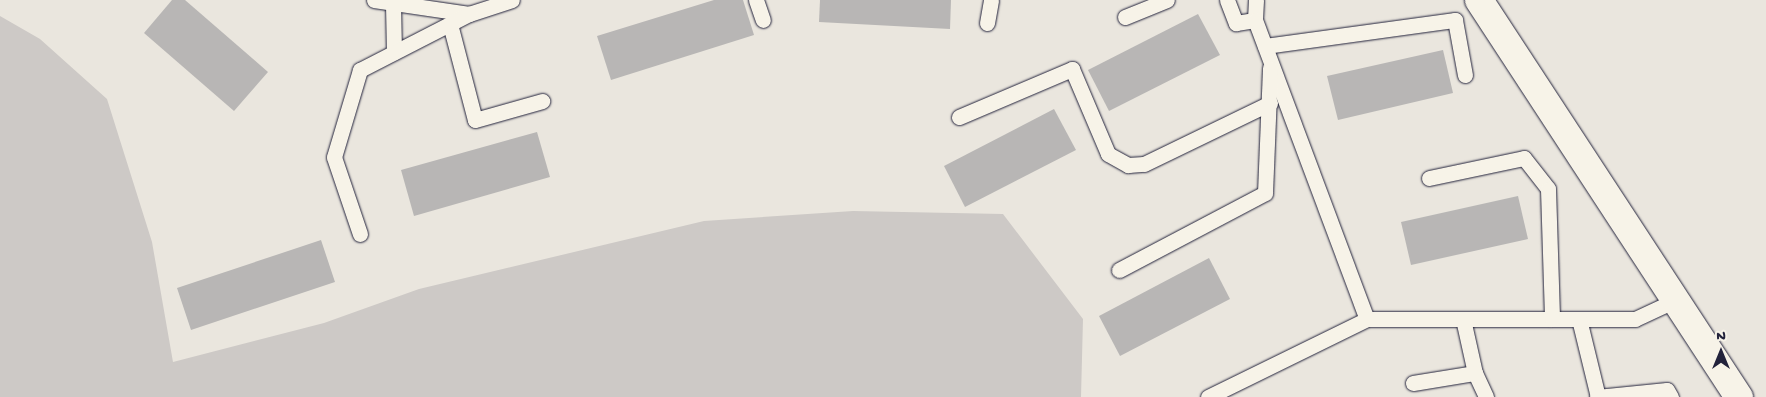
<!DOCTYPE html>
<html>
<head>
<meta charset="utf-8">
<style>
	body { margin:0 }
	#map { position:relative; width:1766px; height:397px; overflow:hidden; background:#eae6de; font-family:"Gochi Hand",sans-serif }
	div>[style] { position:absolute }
	.green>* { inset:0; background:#cdc9c6 }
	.building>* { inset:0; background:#b8b6b5 }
	.roads { filter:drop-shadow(0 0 1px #22223b) drop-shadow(0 0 1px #22223b) }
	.lane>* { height:15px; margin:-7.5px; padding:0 7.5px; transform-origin:7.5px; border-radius:7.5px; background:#f7f3e8 }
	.street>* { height:28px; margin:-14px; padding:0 14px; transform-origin:14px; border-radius:14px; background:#f7f3e8 }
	span { translate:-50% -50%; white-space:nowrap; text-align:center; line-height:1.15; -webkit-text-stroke:4.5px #f7f3e8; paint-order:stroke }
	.north { position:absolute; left:1696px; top:327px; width:50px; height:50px; -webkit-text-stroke:4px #f7f3e8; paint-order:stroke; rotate:0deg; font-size:14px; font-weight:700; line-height:20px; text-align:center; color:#22223b }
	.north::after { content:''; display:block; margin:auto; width:18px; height:22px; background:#22223b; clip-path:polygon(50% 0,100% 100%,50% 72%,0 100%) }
</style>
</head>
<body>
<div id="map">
	<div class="green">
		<div style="clip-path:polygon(0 16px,40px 39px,107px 99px,152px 242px,173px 362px,324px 323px,419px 289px,704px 221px,853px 211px,1003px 214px,1083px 319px,1081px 397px,0 397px)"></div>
	</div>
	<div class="building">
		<div style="clip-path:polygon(172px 0,185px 0,268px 72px,234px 111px,144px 33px)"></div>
		<div style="clip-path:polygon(714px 0,743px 0,754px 35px,611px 80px,597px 36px)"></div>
		<div style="clip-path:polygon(820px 0,951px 0,950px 29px,819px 22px)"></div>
		<div style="clip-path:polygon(1198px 14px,1220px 55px,1109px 111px,1088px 70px)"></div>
		<div style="clip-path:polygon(1443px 50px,1453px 93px,1338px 120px,1327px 76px)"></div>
		<div style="clip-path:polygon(1054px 109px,1076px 150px,965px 207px,944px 166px)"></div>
		<div style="clip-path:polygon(537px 132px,550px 177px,414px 216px,401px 170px)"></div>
		<div style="clip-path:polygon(1518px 196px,1528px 239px,1411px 265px,1401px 222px)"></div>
		<div style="clip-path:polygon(321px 240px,335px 282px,191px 330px,177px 288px)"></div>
		<div style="clip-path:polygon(1209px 258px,1230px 299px,1120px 356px,1099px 316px)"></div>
	</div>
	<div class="roads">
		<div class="lane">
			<div style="left:374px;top:0;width:96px;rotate:8.4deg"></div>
			<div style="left:469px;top:14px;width:45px;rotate:-18deg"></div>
			<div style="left:756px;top:0;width:21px;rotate:71deg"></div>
			<div style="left:1227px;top:0;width:25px;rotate:69deg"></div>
			<div style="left:1236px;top:23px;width:19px;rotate:-9deg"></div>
			<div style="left:1256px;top:0;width:20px;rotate:93deg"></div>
			<div style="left:1255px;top:20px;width:319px;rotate:69.5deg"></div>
			<div style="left:1367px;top:319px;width:268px"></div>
			<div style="left:1635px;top:319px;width:45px;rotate:-24.9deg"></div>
			<div style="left:393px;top:4px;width:48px;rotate:88.8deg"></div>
			<div style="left:1125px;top:17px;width:45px;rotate:-22deg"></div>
			<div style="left:987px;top:23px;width:23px;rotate:-80deg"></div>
			<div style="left:450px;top:24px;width:99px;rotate:75.4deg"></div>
			<div style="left:475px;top:120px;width:70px;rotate:-15.8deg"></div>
			<div style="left:1265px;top:46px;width:192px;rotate:-7.8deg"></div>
			<div style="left:1455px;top:20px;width:56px;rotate:79.7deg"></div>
			<div style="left:959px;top:117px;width:123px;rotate:-23deg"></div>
			<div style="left:1072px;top:69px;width:92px;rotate:67deg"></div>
			<div style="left:1108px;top:154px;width:23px;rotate:29deg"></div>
			<div style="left:1128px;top:165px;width:16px;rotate:-4deg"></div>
			<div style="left:1144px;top:164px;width:140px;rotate:-25.8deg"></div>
			<div style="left:1429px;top:178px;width:97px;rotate:-11.9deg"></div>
			<div style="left:1524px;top:158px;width:39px;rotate:52deg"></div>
			<div style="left:1548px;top:189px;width:130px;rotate:88.2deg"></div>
			<div style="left:360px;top:234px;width:81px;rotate:-108.7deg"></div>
			<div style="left:334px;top:157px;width:91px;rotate:-73.4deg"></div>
			<div style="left:360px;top:70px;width:123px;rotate:-27.2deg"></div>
			<div style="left:1119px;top:270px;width:165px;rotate:-27.8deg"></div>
			<div style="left:1265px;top:193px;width:125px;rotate:-87.7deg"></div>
			<div style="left:1463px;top:319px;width:55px;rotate:77.5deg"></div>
			<div style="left:1475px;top:373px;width:26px;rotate:65deg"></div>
			<div style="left:1579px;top:319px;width:80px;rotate:76.3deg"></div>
			<div style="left:1413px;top:383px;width:63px;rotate:-9.2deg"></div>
			<div style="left:1208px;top:397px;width:177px;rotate:-26.1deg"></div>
			<div style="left:1597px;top:397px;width:70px;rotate:-5.7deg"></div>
			<div style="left:1667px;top:390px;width:8px;rotate:60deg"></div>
		</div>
		<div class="street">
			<div style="left:1479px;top:0;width:475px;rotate:56.8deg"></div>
		</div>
	</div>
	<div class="north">N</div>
</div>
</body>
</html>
